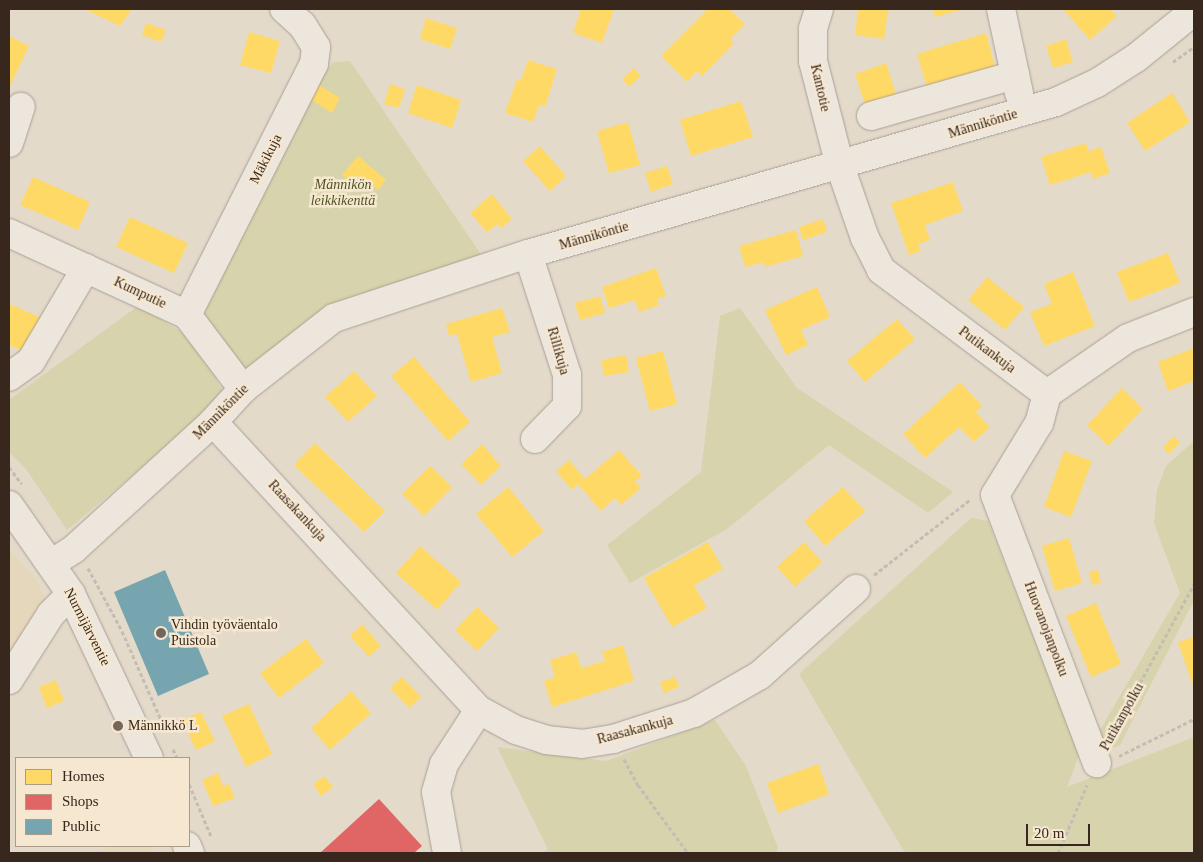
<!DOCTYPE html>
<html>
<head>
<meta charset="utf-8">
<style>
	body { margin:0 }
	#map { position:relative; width:1203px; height:862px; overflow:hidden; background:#e4daca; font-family:Georgia,serif }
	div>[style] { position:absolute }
	.farmland>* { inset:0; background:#e5d7bb }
	.green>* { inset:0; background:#d7d3ac }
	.homes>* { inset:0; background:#ffd966 }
	.shops>* { inset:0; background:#e06666 }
	.public>* { inset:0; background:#76a5af }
	.path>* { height:3px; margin-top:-1.5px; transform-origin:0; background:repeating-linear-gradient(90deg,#c5bdb4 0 4px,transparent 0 6.5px) }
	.roads { filter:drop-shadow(0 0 1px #a99f94) drop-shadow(0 0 1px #a99f94) }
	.minor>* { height:28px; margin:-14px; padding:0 14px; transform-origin:14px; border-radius:14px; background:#ece6dd }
	.dots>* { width:14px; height:14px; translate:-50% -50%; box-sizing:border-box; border:2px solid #f6e7d0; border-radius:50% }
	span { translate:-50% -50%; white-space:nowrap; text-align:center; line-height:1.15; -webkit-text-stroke:5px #f6e7d0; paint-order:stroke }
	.street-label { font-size:14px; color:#38271d }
	.park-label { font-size:14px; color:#4e5523; font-style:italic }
	.poi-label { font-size:14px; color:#38271d }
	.left { translate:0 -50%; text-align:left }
	.frame { position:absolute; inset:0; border:10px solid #38271d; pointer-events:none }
	.legend { position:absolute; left:15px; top:757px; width:175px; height:90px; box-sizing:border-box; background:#f6e7d0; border:1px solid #aa9a88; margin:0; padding:6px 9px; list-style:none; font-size:15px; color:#38271d }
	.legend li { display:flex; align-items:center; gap:10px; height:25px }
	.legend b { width:25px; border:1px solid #aa9a88 }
	.scale { position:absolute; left:1026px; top:824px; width:64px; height:22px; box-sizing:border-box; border:2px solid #38271d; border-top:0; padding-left:6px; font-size:15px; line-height:18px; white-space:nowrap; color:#38271d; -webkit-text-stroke:4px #f6e7d0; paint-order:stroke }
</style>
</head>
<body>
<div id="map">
	<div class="farmland">
		<div style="clip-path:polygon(9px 549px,36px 579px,46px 600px,9px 654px)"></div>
		<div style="clip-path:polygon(112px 846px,150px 846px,154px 853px,94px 853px)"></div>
	</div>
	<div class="green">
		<div style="clip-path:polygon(350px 61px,484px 259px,315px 314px,251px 372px,237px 369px,203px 322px,202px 302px,324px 73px,334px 62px)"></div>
		<div style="clip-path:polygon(138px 306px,183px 333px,205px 359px,222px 390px,220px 402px,67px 530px,26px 469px,9px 452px,9px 400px)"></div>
		<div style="clip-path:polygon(740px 308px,797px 388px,953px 492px,928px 513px,829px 445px,727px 529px,630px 583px,607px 545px,701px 472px,720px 316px)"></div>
		<div style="clip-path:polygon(1194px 441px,1194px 600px,1120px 745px,1103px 753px,1096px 737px,1180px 593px,1154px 523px,1157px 490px,1166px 466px)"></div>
		<div style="clip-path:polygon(971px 518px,988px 521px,1079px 755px,1067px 787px,1194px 737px,1194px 853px,905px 853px,799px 674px)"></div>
		<div style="clip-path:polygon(715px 720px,746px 766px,778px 848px,776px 853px,543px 853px,548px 849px,497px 747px,606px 761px)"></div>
	</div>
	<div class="homes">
		<div style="clip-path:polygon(84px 9px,132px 9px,120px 26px)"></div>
		<div style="clip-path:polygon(581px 9px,614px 9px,602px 43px,573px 33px)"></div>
		<div style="clip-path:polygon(708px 9px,729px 9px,745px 24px,730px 39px,734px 43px,702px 76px,697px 71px,687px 82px,661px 56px)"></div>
		<div style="clip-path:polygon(858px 9px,888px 9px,884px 39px,855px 35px)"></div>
		<div style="clip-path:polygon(933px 9px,959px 9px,960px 10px,935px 17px)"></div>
		<div style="clip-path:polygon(1063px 9px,1111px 9px,1117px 16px,1090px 40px)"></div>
		<div style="clip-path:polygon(426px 18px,457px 28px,450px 49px,420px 39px)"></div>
		<div style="clip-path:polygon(146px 23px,166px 30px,161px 42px,142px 35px)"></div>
		<div style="clip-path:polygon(249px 32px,280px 41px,271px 73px,240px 65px)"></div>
		<div style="clip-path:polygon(986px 33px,995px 67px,927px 87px,917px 54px)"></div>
		<div style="clip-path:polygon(9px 36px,29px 46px,10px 86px,9px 85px)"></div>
		<div style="clip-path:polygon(1066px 39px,1073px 62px,1053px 68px,1046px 46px)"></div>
		<div style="clip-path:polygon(528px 60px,557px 69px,545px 107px,539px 105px,533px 122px,505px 113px,517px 79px,521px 80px)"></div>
		<div style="clip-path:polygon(886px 63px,899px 104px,868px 114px,855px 74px)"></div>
		<div style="clip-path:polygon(634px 68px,641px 76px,629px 87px,622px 79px)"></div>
		<div style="clip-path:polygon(390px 84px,405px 89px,399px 108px,384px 104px)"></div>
		<div style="clip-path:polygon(319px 85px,340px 98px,332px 113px,310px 99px)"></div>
		<div style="clip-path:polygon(417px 85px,461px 100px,452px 128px,408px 113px)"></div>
		<div style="clip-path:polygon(1172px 93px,1190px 122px,1145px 151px,1127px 123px)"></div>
		<div style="clip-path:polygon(741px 101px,753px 137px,691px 156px,680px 120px)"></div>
		<div style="clip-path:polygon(628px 122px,640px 165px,609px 173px,597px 131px)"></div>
		<div style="clip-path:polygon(1086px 143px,1088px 151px,1101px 147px,1110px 173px,1093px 179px,1091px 172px,1050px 185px,1041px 157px)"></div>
		<div style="clip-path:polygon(540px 146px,566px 176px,550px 191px,523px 161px)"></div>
		<div style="clip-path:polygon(358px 156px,386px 180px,378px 190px,369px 182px,362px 192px,342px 175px)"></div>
		<div style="clip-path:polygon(667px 166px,673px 184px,651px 192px,645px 173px)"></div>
		<div style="clip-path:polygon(33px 177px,90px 202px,78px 230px,20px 205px)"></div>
		<div style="clip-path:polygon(953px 182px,963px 211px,925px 225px,930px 240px,918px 244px,921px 251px,909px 255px,891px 203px)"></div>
		<div style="clip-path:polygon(492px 194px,512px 219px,501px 228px,498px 224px,487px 232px,470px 213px)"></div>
		<div style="clip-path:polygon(130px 217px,188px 243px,174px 273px,116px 247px)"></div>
		<div style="clip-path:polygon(823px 219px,827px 232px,803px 240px,799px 227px)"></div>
		<div style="clip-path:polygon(796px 230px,803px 256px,765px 267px,764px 262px,745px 267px,739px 246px)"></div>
		<div style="clip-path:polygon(1168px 253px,1180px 283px,1129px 302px,1117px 272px)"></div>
		<div style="clip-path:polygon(656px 268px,666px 296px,657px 299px,659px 305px,639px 312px,635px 300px,609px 308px,602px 287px)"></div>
		<div style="clip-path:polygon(1073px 272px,1095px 326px,1044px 346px,1030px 312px,1052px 304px,1044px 284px)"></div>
		<div style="clip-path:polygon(987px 277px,1024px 307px,1005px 330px,968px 300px)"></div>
		<div style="clip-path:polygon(817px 287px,830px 317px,801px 330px,808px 345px,786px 355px,765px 310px)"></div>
		<div style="clip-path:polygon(600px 296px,605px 313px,580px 320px,575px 303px)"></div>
		<div style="clip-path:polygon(9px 304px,44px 319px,29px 354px,9px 345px)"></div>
		<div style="clip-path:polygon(502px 308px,510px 332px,492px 337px,502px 373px,471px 382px,457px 334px,449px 336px,446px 324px)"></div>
		<div style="clip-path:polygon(897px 319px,915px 339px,865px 382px,847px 361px)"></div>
		<div style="clip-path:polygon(1194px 348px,1194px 381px,1168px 391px,1158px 362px)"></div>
		<div style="clip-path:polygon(663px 351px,677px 404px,650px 411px,636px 358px)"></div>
		<div style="clip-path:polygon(626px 355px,629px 372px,604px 376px,601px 360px)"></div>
		<div style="clip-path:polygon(414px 357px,470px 422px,448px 441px,391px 376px)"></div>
		<div style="clip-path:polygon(354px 371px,377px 396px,348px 422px,325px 397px)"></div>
		<div style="clip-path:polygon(960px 382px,982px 406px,976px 412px,990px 427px,974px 442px,959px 427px,925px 458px,903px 434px)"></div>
		<div style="clip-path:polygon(1122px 388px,1143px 409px,1108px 446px,1087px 425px)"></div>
		<div style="clip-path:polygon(1174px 436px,1180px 443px,1169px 454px,1163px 447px)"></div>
		<div style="clip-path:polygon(315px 443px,385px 511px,364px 532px,294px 465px)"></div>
		<div style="clip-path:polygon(482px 444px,501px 466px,481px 485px,461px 464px)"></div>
		<div style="clip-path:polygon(619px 450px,642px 476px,635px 481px,641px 488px,621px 505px,615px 498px,601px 511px,578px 484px,572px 490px,556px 471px,569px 460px,585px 479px,580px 483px)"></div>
		<div style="clip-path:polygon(1064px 451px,1092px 461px,1071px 517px,1044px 507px)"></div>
		<div style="clip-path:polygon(430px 466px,452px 487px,424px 516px,402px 494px)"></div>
		<div style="clip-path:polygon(508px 487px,544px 531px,512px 557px,476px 514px)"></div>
		<div style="clip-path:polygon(843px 487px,865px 511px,825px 546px,804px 521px)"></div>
		<div style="clip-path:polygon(1069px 538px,1082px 583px,1055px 591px,1042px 546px)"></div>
		<div style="clip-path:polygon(708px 542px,723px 569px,694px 585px,707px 608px,672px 627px,644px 578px)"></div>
		<div style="clip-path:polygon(804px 542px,822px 562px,795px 587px,777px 567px)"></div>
		<div style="clip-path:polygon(420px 546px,461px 582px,437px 610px,396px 573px)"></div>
		<div style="clip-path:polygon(1098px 570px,1101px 583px,1092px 585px,1089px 572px)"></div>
		<div style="clip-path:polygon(1096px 603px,1121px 664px,1091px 677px,1066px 616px)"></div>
		<div style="clip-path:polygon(477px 607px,499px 628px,477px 651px,455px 630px)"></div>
		<div style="clip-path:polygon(362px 624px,381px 646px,369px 657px,350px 636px)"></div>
		<div style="clip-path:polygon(1194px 637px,1194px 682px,1192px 683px,1178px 642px)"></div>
		<div style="clip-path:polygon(306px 639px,324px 663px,279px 698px,260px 673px)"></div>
		<div style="clip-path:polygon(623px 645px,634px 681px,552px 707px,544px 681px,555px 677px,550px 660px,576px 652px,581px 668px,605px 661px,602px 652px)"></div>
		<div style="clip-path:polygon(402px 677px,421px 697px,409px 708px,390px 688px)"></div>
		<div style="clip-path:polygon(675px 677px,679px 687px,664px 693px,660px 682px)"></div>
		<div style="clip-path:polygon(56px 680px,64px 701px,47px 708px,39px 687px)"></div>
		<div style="clip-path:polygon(351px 691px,371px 713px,330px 750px,311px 728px)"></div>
		<div style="clip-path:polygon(249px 704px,272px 754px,246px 767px,222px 716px)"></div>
		<div style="clip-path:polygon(201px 712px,215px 741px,196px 750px,182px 720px)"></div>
		<div style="clip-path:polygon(818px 764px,829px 794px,778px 813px,767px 783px)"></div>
		<div style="clip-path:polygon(218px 773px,223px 786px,229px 784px,235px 798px,213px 806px,202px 780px)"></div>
		<div style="clip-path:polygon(324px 776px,333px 787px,321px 796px,313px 784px)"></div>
	</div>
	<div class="shops">
		<div style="clip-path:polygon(379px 799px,422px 846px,414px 853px,320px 853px)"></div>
	</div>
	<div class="public">
		<div style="clip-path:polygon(165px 570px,209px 674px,158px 696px,114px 592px)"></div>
	</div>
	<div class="path">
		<div style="left:1173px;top:62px;width:26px;rotate:-36deg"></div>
		<div style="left:9px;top:467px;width:21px;rotate:53deg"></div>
		<div style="left:88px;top:568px;width:72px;rotate:61.6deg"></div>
		<div style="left:122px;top:631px;width:107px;rotate:66.3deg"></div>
		<div style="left:874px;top:575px;width:123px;rotate:-38.1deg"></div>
		<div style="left:1112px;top:734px;width:171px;rotate:-61.3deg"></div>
		<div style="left:173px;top:749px;width:10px;rotate:66deg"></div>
		<div style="left:1119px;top:756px;width:84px;rotate:-26.3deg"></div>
		<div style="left:624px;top:759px;width:30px;rotate:62deg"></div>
		<div style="left:638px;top:785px;width:84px;rotate:53.7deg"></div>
		<div style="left:189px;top:784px;width:56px;rotate:67.1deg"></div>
		<div style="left:1058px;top:853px;width:74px;rotate:-66.9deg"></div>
	</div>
	<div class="roads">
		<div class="minor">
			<div style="left:819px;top:9px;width:21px;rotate:107deg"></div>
			<div style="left:813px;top:29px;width:32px;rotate:90deg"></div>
			<div style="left:813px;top:61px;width:108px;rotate:75.6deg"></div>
			<div style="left:840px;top:166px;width:76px;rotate:70.9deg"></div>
			<div style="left:865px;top:238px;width:36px;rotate:63deg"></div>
			<div style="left:881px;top:270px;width:207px;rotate:36.8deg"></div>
			<div style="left:1047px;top:394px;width:98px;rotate:-34.7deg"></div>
			<div style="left:1128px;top:338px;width:71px;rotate:-21.5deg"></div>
			<div style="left:1001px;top:9px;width:86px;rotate:77.9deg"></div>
			<div style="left:871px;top:116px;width:150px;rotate:-15.9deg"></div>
			<div style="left:9px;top:143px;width:38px;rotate:-72deg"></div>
			<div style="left:9px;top:233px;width:196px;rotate:24.7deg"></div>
			<div style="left:187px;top:315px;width:93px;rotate:52.9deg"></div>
			<div style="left:528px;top:254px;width:127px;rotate:72.1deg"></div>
			<div style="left:567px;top:375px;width:31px;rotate:90deg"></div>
			<div style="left:567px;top:406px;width:46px;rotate:134.1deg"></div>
			<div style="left:187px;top:315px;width:281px;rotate:-63.2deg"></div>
			<div style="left:314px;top:64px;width:17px;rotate:-83deg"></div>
			<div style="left:316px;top:47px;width:26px;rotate:-122deg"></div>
			<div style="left:302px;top:25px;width:24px;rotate:-138deg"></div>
			<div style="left:9px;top:377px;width:27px;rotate:-36deg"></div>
			<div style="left:31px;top:361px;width:108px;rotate:-59.4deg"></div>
			<div style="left:1047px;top:394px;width:30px;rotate:105deg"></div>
			<div style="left:1039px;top:423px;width:84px;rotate:121.4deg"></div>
			<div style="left:995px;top:495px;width:287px;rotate:69.2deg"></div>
			<div style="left:213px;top:422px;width:392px;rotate:47.3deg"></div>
			<div style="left:479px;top:710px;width:42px;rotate:28.4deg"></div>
			<div style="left:516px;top:730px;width:32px;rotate:18deg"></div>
			<div style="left:546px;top:740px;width:36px;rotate:6deg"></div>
			<div style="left:582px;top:744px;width:31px;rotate:-9deg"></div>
			<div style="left:613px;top:739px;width:85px;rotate:-17.8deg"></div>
			<div style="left:694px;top:713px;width:76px;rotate:-29.9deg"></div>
			<div style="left:760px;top:675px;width:129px;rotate:-41.9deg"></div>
			<div style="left:9px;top:505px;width:108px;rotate:55.1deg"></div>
			<div style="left:71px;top:594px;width:182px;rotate:64.6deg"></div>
			<div style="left:52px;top:563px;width:26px;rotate:-32deg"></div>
			<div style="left:74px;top:549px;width:188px;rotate:-42.4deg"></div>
			<div style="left:213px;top:422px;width:45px;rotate:-47.7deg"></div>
			<div style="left:243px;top:389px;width:115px;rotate:-38deg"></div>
			<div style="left:334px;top:318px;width:204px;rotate:-18.3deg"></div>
			<div style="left:528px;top:254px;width:549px;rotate:-16.06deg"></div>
			<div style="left:1056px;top:102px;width:45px;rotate:-24.9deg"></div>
			<div style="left:1097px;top:83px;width:46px;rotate:-32.7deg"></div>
			<div style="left:1136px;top:58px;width:75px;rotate:-39deg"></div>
			<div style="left:9px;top:680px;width:78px;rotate:-57.5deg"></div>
			<div style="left:51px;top:614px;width:28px;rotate:-45deg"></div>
			<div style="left:187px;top:846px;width:8px;rotate:67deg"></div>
			<div style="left:447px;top:853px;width:62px;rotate:-100.2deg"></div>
			<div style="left:436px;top:792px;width:29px;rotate:-74deg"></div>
			<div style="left:444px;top:764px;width:64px;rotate:-57.1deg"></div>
		</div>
	</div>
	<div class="dots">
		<div style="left:161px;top:633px;background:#74665a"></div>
		<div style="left:118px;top:726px;background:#74665a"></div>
	</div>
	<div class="street-label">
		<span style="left:820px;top:88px;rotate:77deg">Kantotie</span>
		<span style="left:983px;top:124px;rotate:-17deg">Männiköntie</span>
		<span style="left:266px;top:159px;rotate:-63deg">Mäkikuja</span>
		<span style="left:594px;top:236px;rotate:-16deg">Männiköntie</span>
		<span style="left:140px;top:293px;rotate:25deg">Kumputie</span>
		<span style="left:987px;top:350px;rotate:37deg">Putikankuja</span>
		<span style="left:558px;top:351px;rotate:74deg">Rillikuja</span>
		<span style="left:221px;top:412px;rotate:-45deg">Männiköntie</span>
		<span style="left:297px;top:511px;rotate:47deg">Raasakankuja</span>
		<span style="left:87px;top:627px;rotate:63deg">Nurmijärventie</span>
		<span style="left:1046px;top:629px;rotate:69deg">Huovanojanpolku</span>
		<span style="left:1122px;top:717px;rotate:-61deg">Putikanpolku</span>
		<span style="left:635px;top:730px;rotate:-15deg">Raasakankuja</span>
	</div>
	<div class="park-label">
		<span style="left:343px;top:193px">Männikön<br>leikkikenttä</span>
	</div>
	<div class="poi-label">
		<span class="left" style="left:171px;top:633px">Vihdin työväentalo<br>Puistola</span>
		<span class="left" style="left:128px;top:726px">Männikkö L</span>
	</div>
	<div class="frame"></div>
	<ul class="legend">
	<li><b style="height:14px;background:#ffd966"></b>Homes</li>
	<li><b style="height:14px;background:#e06666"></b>Shops</li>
	<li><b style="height:14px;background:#76a5af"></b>Public</li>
	</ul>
	<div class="scale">20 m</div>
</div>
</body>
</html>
